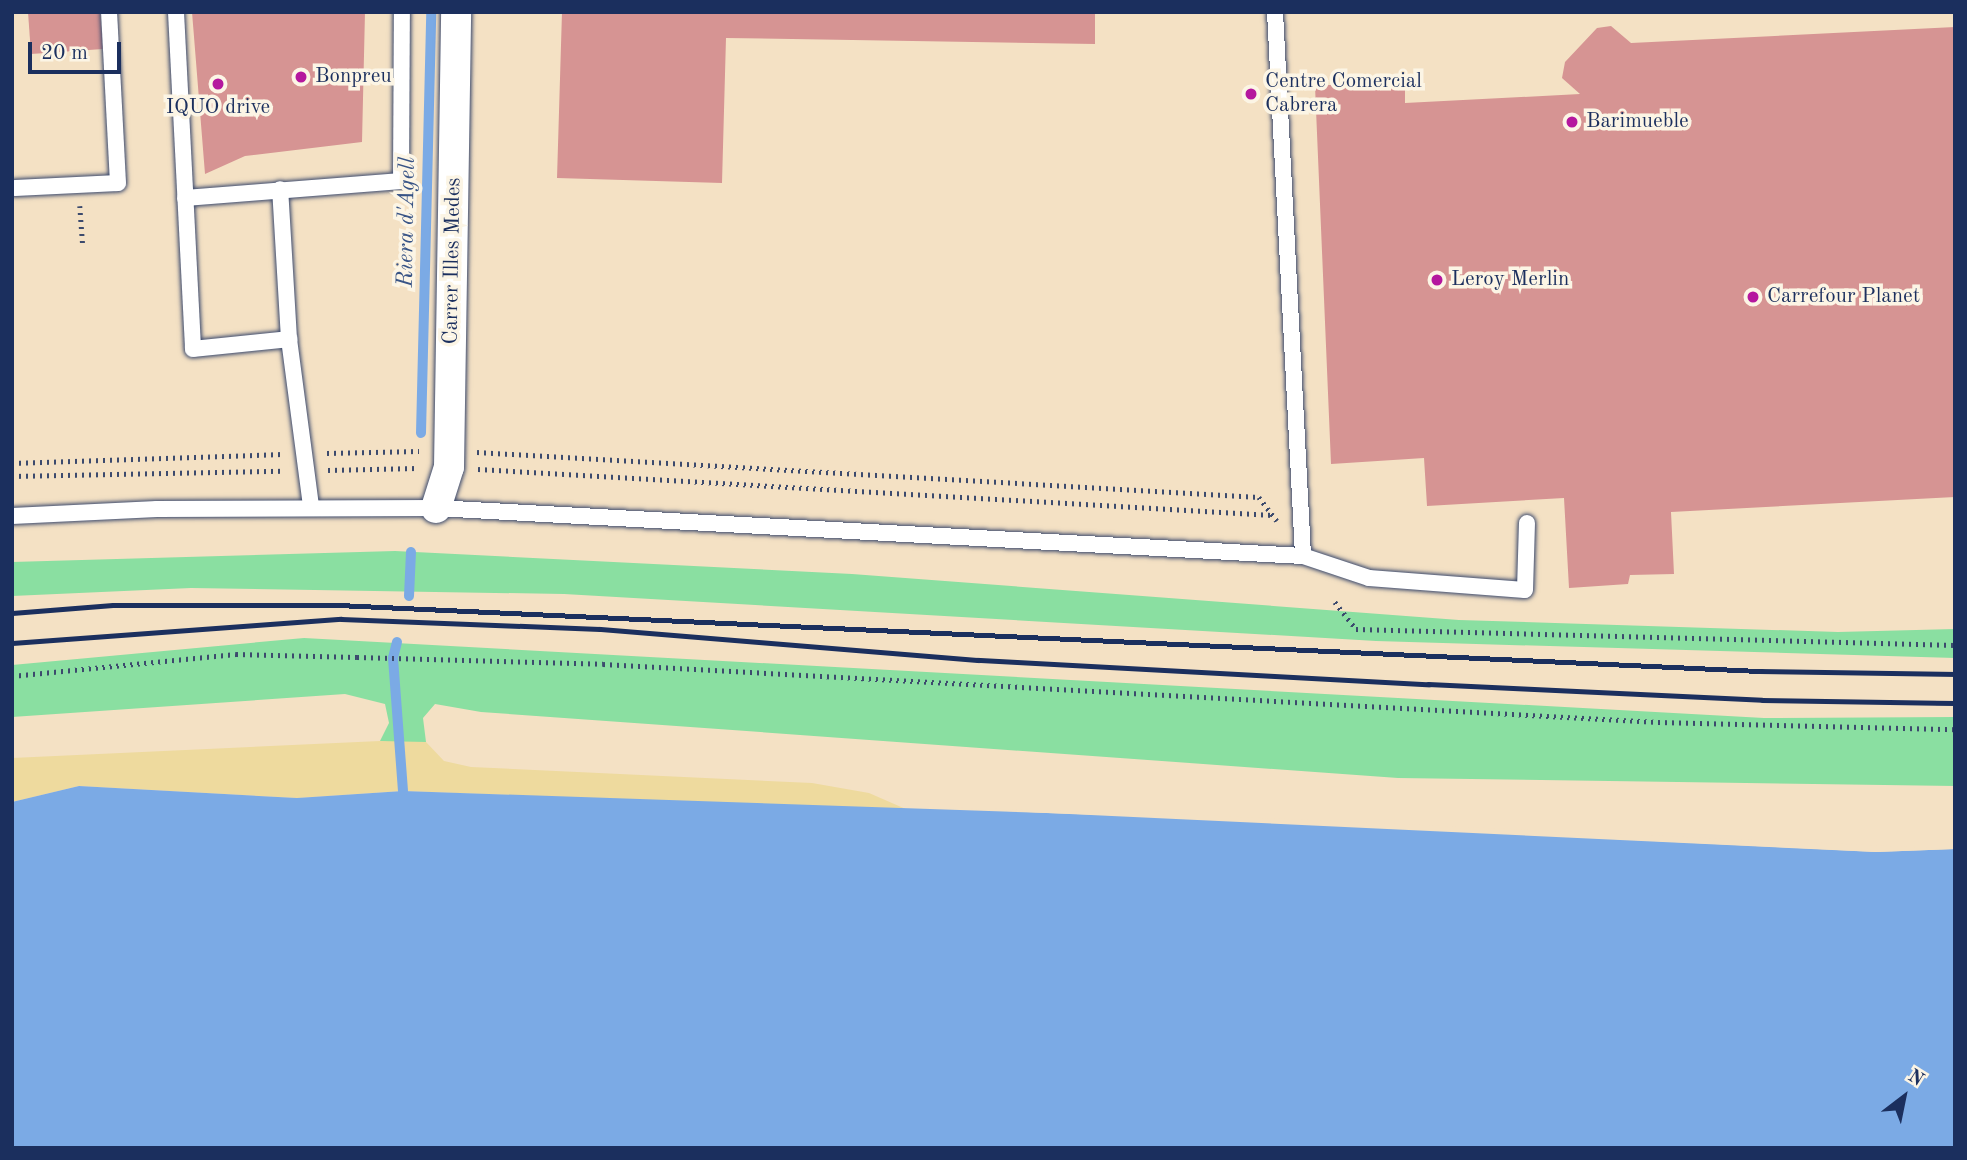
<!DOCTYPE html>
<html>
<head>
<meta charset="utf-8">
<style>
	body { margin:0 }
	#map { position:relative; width:1967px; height:1160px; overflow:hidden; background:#f4e1c4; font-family:"Old Standard TT",serif }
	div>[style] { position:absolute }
	.green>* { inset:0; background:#8adfa1 }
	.sand>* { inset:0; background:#eeda9e }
	.water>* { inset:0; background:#7baae5 }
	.pier>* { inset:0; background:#f4e1c4 }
	.stream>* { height:10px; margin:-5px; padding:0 5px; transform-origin:5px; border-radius:5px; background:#7baae5 }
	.building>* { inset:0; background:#d69493 }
	.path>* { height:4.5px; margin-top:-2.25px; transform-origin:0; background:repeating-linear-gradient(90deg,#3c4a6d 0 2px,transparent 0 7px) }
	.roads { filter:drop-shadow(0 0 2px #3c4a6d) drop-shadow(0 0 2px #3c4a6d) }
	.lane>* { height:16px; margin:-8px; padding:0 8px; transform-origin:8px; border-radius:8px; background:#fff }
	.street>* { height:30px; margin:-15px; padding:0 15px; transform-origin:15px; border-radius:15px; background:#fff }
	.rail>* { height:5px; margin:-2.5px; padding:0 2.5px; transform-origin:2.5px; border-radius:2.5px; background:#1b2f5e }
	.dots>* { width:19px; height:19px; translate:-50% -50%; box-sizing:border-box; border:4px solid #fcf5e5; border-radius:50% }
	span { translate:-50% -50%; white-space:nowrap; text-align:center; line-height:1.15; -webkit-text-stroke:7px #fcf5e5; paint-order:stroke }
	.poi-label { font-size:21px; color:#1b2f5e }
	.left { translate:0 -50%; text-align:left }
	.street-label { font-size:21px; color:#1b2f5e }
	.water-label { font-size:23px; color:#385486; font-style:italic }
	.frame { position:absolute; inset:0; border:14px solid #1b2f5e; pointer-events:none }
	.north { position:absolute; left:1869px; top:1062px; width:70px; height:70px; -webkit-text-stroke:5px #fcf5e5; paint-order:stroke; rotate:32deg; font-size:19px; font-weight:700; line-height:28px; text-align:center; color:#1b2f5e }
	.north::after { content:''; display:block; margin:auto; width:24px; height:32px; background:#1b2f5e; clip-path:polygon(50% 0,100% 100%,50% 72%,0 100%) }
	.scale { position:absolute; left:28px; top:42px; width:93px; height:32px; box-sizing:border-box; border:4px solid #1b2f5e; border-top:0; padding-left:9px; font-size:21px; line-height:24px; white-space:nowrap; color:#1b2f5e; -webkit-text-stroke:5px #fcf5e5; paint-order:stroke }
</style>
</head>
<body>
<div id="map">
	<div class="green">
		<div style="clip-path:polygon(395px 551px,852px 574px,1459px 620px,1838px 632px,1955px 629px,1955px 658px,1376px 641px,564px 594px,191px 588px,12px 596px,12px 562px)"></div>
		<div style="clip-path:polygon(304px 638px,1764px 718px,1955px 717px,1955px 786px,1398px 778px,481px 712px,435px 704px,423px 718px,426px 742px,400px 744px,380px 741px,389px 723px,385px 704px,345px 694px,12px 717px,12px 665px)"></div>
	</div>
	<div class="sand">
		<div style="clip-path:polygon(380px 741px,426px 742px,444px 761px,471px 767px,812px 783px,869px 793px,908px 810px,403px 791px,297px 798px,79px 786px,12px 802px,12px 758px)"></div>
	</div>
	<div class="water">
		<div style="clip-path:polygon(79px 786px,297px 798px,403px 791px,1195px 818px,1876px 852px,1955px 849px,1955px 1148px,12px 1148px,12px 802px)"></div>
	</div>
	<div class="pier">
		<div style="clip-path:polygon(899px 806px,1195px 815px,1955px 849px,1876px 852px)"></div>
	</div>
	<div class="stream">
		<div style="left:421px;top:433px;width:421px;rotate:-88.6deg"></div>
		<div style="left:409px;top:596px;width:44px;rotate:-87.4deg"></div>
		<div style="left:397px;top:642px;width:16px;rotate:104deg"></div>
		<div style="left:393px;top:658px;width:133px;rotate:85.7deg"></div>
	</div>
	<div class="building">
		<div style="clip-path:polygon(28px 12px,100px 12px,103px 49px,31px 54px)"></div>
		<div style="clip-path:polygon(192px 12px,365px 12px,362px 142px,245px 156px,205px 174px)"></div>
		<div style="clip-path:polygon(562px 12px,1095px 12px,1095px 44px,726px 38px,722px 183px,557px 178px)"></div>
		<div style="clip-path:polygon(1611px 26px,1631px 43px,1955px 27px,1955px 497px,1671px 512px,1674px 574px,1630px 575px,1628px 584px,1569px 588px,1564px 498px,1427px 506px,1424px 458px,1331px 464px,1315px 86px,1405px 80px,1405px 103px,1580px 94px,1562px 78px,1565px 62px,1597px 28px)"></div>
	</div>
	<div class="path">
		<div style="left:80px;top:206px;width:41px;rotate:85.8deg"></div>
		<div style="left:477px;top:452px;width:783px;rotate:3.29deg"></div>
		<div style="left:1259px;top:497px;width:30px;rotate:53deg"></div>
		<div style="left:327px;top:453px;width:92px;rotate:-1.2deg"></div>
		<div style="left:12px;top:463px;width:271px;rotate:-1.9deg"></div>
		<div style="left:478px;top:469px;width:796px;rotate:3.31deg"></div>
		<div style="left:328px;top:470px;width:89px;rotate:-1.3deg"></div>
		<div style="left:12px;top:476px;width:272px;rotate:-1.1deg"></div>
		<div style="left:1335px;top:602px;width:34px;rotate:52deg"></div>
		<div style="left:1356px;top:629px;width:599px;rotate:1.53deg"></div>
		<div style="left:12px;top:676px;width:225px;rotate:-5.6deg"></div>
		<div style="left:236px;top:654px;width:121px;rotate:1.4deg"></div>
		<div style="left:357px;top:657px;width:246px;rotate:1.6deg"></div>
		<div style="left:603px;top:664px;width:1057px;rotate:3.15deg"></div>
		<div style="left:1658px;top:722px;width:297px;rotate:1.4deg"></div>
	</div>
	<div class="roads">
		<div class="lane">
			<div style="left:176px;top:12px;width:337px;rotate:87.1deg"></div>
			<div style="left:193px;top:349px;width:97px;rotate:-5.9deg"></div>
			<div style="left:289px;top:339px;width:150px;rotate:-93.4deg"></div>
			<div style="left:1275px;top:12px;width:545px;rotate:87.05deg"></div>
			<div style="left:15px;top:188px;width:103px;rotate:-2.8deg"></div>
			<div style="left:118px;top:183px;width:171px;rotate:-93deg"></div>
			<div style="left:185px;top:198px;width:217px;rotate:-4.5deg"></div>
			<div style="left:401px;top:181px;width:169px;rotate:-89.7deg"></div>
			<div style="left:289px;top:339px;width:169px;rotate:82.5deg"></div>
			<div style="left:12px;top:516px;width:145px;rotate:-2.8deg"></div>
			<div style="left:157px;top:509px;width:279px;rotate:-0.2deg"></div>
			<div style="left:436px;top:508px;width:868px;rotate:3.17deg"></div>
			<div style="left:1303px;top:556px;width:70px;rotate:18.4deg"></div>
			<div style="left:1369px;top:578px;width:156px;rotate:4.4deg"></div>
			<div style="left:1525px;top:590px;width:67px;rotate:-88.3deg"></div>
		</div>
		<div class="street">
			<div style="left:436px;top:508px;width:43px;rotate:-72.4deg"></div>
			<div style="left:449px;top:467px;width:455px;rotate:-89.1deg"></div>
		</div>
	</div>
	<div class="rail">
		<div style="left:12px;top:613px;width:101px;rotate:-4.5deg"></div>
		<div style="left:113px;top:605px;width:225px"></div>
		<div style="left:338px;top:605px;width:1425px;rotate:2.66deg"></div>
		<div style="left:1761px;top:671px;width:194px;rotate:0.9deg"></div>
		<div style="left:12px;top:643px;width:330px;rotate:-4.2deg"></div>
		<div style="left:341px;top:619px;width:259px;rotate:2.2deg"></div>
		<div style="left:600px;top:629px;width:379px;rotate:4.7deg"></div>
		<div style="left:978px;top:660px;width:451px;rotate:3.1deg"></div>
		<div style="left:1428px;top:684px;width:334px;rotate:2.7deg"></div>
		<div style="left:1762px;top:700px;width:193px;rotate:0.9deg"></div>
	</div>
	<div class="dots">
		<div style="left:301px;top:77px;background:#b5179e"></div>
		<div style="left:218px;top:84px;background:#b5179e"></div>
		<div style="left:1251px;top:94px;background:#b5179e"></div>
		<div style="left:1572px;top:122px;background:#b5179e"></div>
		<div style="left:1437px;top:280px;background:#b5179e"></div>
		<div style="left:1753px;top:297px;background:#b5179e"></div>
	</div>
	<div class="poi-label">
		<span class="left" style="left:315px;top:77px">Bonpreu</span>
		<span class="left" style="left:1265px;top:94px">Centre Comercial<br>Cabrera</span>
		<span style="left:218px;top:108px">IQUO drive</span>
		<span class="left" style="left:1586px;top:122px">Barimueble</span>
		<span class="left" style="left:1451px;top:280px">Leroy Merlin</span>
		<span class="left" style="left:1767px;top:297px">Carrefour Planet</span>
	</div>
	<div class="street-label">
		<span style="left:453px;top:261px;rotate:-89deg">Carrer Illes Medes</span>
	</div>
	<div class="water-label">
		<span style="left:407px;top:222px;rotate:-89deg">Riera d'Agell</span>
	</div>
	<div class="frame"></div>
	<div class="north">N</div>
	<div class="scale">20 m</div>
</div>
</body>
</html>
